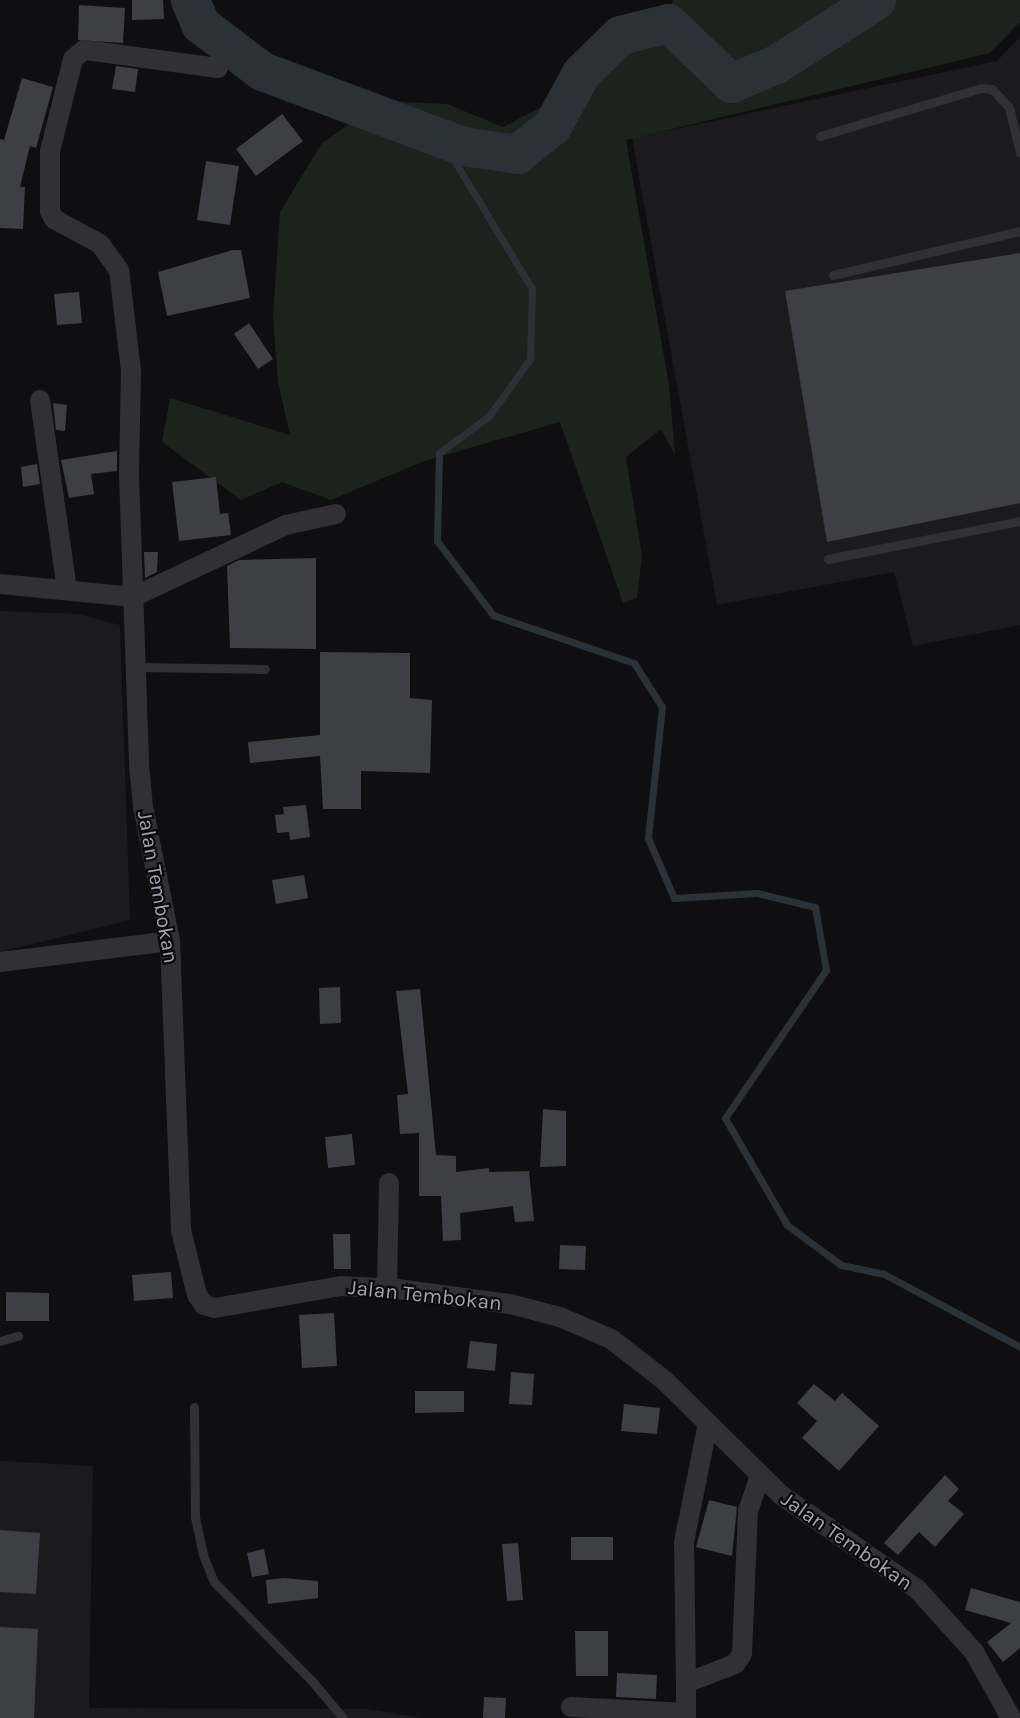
<!DOCTYPE html>
<html>
<head>
<meta charset="utf-8">
<style>
	body { margin:0 }
	#map { position:relative; width:1020px; height:1718px; overflow:hidden; background:#0f0f11; font-family:Karla,sans-serif }
	div>[style] { position:absolute }
	.built>* { inset:0; background:#1b1b1d }
	.green>* { inset:0; background:#1c231d }
	.stream>* { height:7px; margin:-3.5px; padding:0 3.5px; transform-origin:3.5px; border-radius:3.5px; background:#2a3238 }
	.river>* { height:39px; margin:-19.5px; padding:0 19.5px; transform-origin:19.5px; border-radius:19.5px; background:#2a3238 }
	.building>* { inset:0; background:#3e3f44 }
	.service>* { height:9px; margin:-4.5px; padding:0 4.5px; transform-origin:4.5px; border-radius:4.5px; background:#313135 }
	.minor>* { height:20px; margin:-10px; padding:0 10px; transform-origin:10px; border-radius:10px; background:#313135 }
	span { translate:-50% -50%; white-space:nowrap; text-align:center; line-height:1.15; -webkit-text-stroke:4.5px #0a0a0c; paint-order:stroke }
	.street-label { font-size:21px; color:#a1a6b1 }
</style>
</head>
<body>
<div id="map">
	<div class="built">
		<div style="clip-path:polygon(1020px 37px,1020px 625px,913px 646px,894px 572px,717px 605px,632px 138px,997px 61px)"></div>
		<div style="clip-path:polygon(0 611px,78px 614px,120px 625px,130px 920px,0 952px)"></div>
		<div style="clip-path:polygon(0 1461px,93px 1466px,89px 1708px,367px 1709px,422px 1718px,0 1718px)"></div>
	</div>
	<div class="green">
		<div style="clip-path:polygon(673px 0,1020px 0,1020px 22px,990px 53px,626px 140px,669px 385px,675px 455px,661px 429px,626px 457px,642px 556px,637px 598px,623px 603px,560px 422px,424px 461px,331px 500px,282px 482px,241px 500px,162px 442px,170px 398px,290px 435px,278px 382px,273px 318px,280px 212px,322px 143px,384px 101px,447px 104px,503px 127px,542px 107px,577px 54px,632px 35px,663px 35px)"></div>
	</div>
	<div class="stream">
		<div style="left:440px;top:137px;width:178px;rotate:58.8deg"></div>
		<div style="left:532px;top:289px;width:70px;rotate:91.6deg"></div>
		<div style="left:530px;top:359px;width:70px;rotate:125.7deg"></div>
		<div style="left:489px;top:416px;width:62px;rotate:143.5deg"></div>
		<div style="left:439px;top:453px;width:88px;rotate:91.3deg"></div>
		<div style="left:437px;top:541px;width:93px;rotate:52.9deg"></div>
		<div style="left:493px;top:615px;width:149px;rotate:18.8deg"></div>
		<div style="left:634px;top:663px;width:52px;rotate:57.5deg"></div>
		<div style="left:662px;top:707px;width:132px;rotate:96.1deg"></div>
		<div style="left:648px;top:838px;width:65px;rotate:66.6deg"></div>
		<div style="left:674px;top:898px;width:83px;rotate:-3.4deg"></div>
		<div style="left:757px;top:893px;width:60px;rotate:13.6deg"></div>
		<div style="left:815px;top:907px;width:64px;rotate:80.1deg"></div>
		<div style="left:826px;top:970px;width:179px;rotate:124.3deg"></div>
		<div style="left:725px;top:1118px;width:124px;rotate:59.9deg"></div>
		<div style="left:787px;top:1225px;width:67px;rotate:36.5deg"></div>
		<div style="left:841px;top:1265px;width:44px;rotate:11.8deg"></div>
		<div style="left:884px;top:1274px;width:154px;rotate:28.2deg"></div>
	</div>
	<div class="river">
		<div style="left:190px;top:0;width:26px;rotate:67deg"></div>
		<div style="left:200px;top:24px;width:78px;rotate:37.2deg"></div>
		<div style="left:262px;top:71px;width:215px;rotate:20.5deg"></div>
		<div style="left:463px;top:146px;width:55px;rotate:8.4deg"></div>
		<div style="left:517px;top:154px;width:45px;rotate:-38.7deg"></div>
		<div style="left:552px;top:126px;width:60px;rotate:-61.3deg"></div>
		<div style="left:581px;top:73px;width:54px;rotate:-44.3deg"></div>
		<div style="left:620px;top:35px;width:49px;rotate:-14deg"></div>
		<div style="left:668px;top:23px;width:87px;rotate:43.6deg"></div>
		<div style="left:731px;top:83px;width:49px;rotate:-22.9deg"></div>
		<div style="left:776px;top:64px;width:119px;rotate:-32.6deg"></div>
	</div>
	<div class="building">
		<div style="clip-path:polygon(132px 0,163px 0,164px 19px,132px 20px)"></div>
		<div style="clip-path:polygon(79px 5px,125px 8px,123px 43px,78px 40px)"></div>
		<div style="clip-path:polygon(116px 66px,138px 69px,135px 92px,112px 89px)"></div>
		<div style="clip-path:polygon(22px 78px,53px 87px,36px 148px,30px 146px,20px 187px,25px 187px,23px 229px,0 228px,0 139px,4px 140px)"></div>
		<div style="clip-path:polygon(282px 114px,303px 141px,256px 176px,236px 149px)"></div>
		<div style="clip-path:polygon(206px 161px,239px 166px,230px 225px,197px 220px)"></div>
		<div style="clip-path:polygon(233px 250px,241px 250px,250px 298px,167px 316px,158px 272px)"></div>
		<div style="clip-path:polygon(1020px 253px,1020px 503px,827px 542px,785px 291px)"></div>
		<div style="clip-path:polygon(79px 292px,82px 323px,57px 325px,54px 294px)"></div>
		<div style="clip-path:polygon(249px 323px,273px 359px,258px 369px,234px 334px)"></div>
		<div style="clip-path:polygon(53px 403px,67px 405px,65px 431px,56px 430px)"></div>
		<div style="clip-path:polygon(117px 451px,117px 471px,91px 474px,94px 494px,69px 498px,61px 460px)"></div>
		<div style="clip-path:polygon(37px 464px,40px 484px,23px 487px,21px 467px)"></div>
		<div style="clip-path:polygon(216px 477px,220px 514px,228px 513px,231px 535px,179px 541px,172px 482px)"></div>
		<div style="clip-path:polygon(144px 552px,158px 552px,157px 572px,145px 578px)"></div>
		<div style="clip-path:polygon(316px 558px,316px 649px,230px 648px,227px 566px,239px 560px)"></div>
		<div style="clip-path:polygon(320px 652px,410px 653px,410px 698px,432px 700px,430px 773px,361px 771px,361px 809px,323px 809px,320px 756px,250px 763px,248px 742px,320px 735px)"></div>
		<div style="clip-path:polygon(306px 805px,310px 837px,290px 840px,289px 832px,277px 833px,275px 815px,284px 814px,283px 807px)"></div>
		<div style="clip-path:polygon(304px 875px,308px 898px,276px 904px,272px 880px)"></div>
		<div style="clip-path:polygon(340px 987px,341px 1023px,320px 1024px,319px 988px)"></div>
		<div style="clip-path:polygon(420px 989px,436px 1155px,456px 1156px,456px 1172px,489px 1168px,489px 1172px,529px 1171px,534px 1221px,515px 1222px,513px 1206px,460px 1213px,461px 1240px,443px 1241px,441px 1196px,419px 1196px,419px 1133px,400px 1134px,397px 1095px,408px 1094px,396px 991px)"></div>
		<div style="clip-path:polygon(543px 1109px,566px 1111px,566px 1166px,540px 1167px)"></div>
		<div style="clip-path:polygon(352px 1134px,355px 1165px,328px 1168px,325px 1137px)"></div>
		<div style="clip-path:polygon(333px 1234px,350px 1234px,351px 1269px,334px 1269px)"></div>
		<div style="clip-path:polygon(560px 1245px,586px 1246px,585px 1270px,559px 1269px)"></div>
		<div style="clip-path:polygon(171px 1272px,173px 1298px,134px 1301px,132px 1275px)"></div>
		<div style="clip-path:polygon(6px 1292px,49px 1293px,49px 1321px,6px 1321px)"></div>
		<div style="clip-path:polygon(334px 1313px,337px 1366px,302px 1368px,299px 1315px)"></div>
		<div style="clip-path:polygon(470px 1341px,497px 1344px,495px 1371px,467px 1368px)"></div>
		<div style="clip-path:polygon(511px 1372px,534px 1374px,532px 1405px,509px 1404px)"></div>
		<div style="clip-path:polygon(814px 1384px,835px 1401px,842px 1393px,879px 1426px,839px 1471px,802px 1438px,817px 1421px,797px 1403px)"></div>
		<div style="clip-path:polygon(415px 1391px,464px 1391px,464px 1412px,415px 1413px)"></div>
		<div style="clip-path:polygon(624px 1404px,660px 1408px,657px 1434px,621px 1431px)"></div>
		<div style="clip-path:polygon(945px 1475px,959px 1489px,948px 1501px,964px 1514px,935px 1547px,919px 1532px,898px 1555px,884px 1543px)"></div>
		<div style="clip-path:polygon(709px 1500px,737px 1507px,732px 1556px,696px 1547px)"></div>
		<div style="clip-path:polygon(0 1530px,40px 1533px,36px 1594px,0 1592px)"></div>
		<div style="clip-path:polygon(571px 1537px,613px 1537px,613px 1560px,571px 1560px)"></div>
		<div style="clip-path:polygon(518px 1543px,523px 1600px,507px 1601px,502px 1544px)"></div>
		<div style="clip-path:polygon(264px 1549px,269px 1574px,252px 1577px,247px 1553px)"></div>
		<div style="clip-path:polygon(283px 1578px,318px 1581px,318px 1598px,268px 1604px,266px 1580px)"></div>
		<div style="clip-path:polygon(971px 1588px,1020px 1602px,1020px 1648px,1003px 1662px,987px 1642px,1011px 1623px,965px 1610px)"></div>
		<div style="clip-path:polygon(0 1627px,38px 1629px,34px 1718px,0 1718px)"></div>
		<div style="clip-path:polygon(575px 1631px,608px 1631px,608px 1676px,576px 1676px)"></div>
		<div style="clip-path:polygon(617px 1673px,657px 1675px,656px 1699px,616px 1697px)"></div>
		<div style="clip-path:polygon(484px 1697px,506px 1698px,505px 1718px,483px 1718px)"></div>
	</div>
	<div class="service">
		<div style="left:820px;top:136px;width:168px;rotate:-16.6deg"></div>
		<div style="left:981px;top:88px;width:11px;rotate:5deg"></div>
		<div style="left:992px;top:89px;width:25px;rotate:47deg"></div>
		<div style="left:1009px;top:107px;width:47px;rotate:76.6deg"></div>
		<div style="left:833px;top:275px;width:192px;rotate:-13.2deg"></div>
		<div style="left:828px;top:559px;width:196px;rotate:-11.2deg"></div>
		<div style="left:137px;top:667px;width:128px;rotate:0.9deg"></div>
		<div style="left:0;top:1341px;width:19px;rotate:-16deg"></div>
		<div style="left:194px;top:1407px;width:110px;rotate:89.5deg"></div>
		<div style="left:195px;top:1517px;width:39px;rotate:78deg"></div>
		<div style="left:203px;top:1555px;width:29px;rotate:68deg"></div>
		<div style="left:214px;top:1582px;width:139px;rotate:45.3deg"></div>
		<div style="left:312px;top:1681px;width:48px;rotate:50deg"></div>
	</div>
	<div class="minor">
		<div style="left:218px;top:68px;width:135px;rotate:-172.3deg"></div>
		<div style="left:84px;top:50px;width:14px;rotate:141deg"></div>
		<div style="left:73px;top:59px;width:95px;rotate:104deg"></div>
		<div style="left:50px;top:151px;width:60px;rotate:90deg"></div>
		<div style="left:50px;top:211px;width:9px;rotate:63deg"></div>
		<div style="left:54px;top:219px;width:52px;rotate:28.5deg"></div>
		<div style="left:100px;top:244px;width:32px;rotate:54deg"></div>
		<div style="left:119px;top:270px;width:102px;rotate:83.2deg"></div>
		<div style="left:131px;top:371px;width:104px;rotate:91.1deg"></div>
		<div style="left:129px;top:475px;width:289px;rotate:88deg"></div>
		<div style="left:139px;top:764px;width:43px;rotate:84.7deg"></div>
		<div style="left:143px;top:807px;width:137px;rotate:78.6deg"></div>
		<div style="left:170px;top:941px;width:289px;rotate:87.8deg"></div>
		<div style="left:181px;top:1230px;width:67px;rotate:76.2deg"></div>
		<div style="left:197px;top:1295px;width:12px;rotate:55deg"></div>
		<div style="left:204px;top:1305px;width:11px;rotate:15deg"></div>
		<div style="left:215px;top:1308px;width:128px;rotate:-9.9deg"></div>
		<div style="left:341px;top:1286px;width:56px;rotate:3.1deg"></div>
		<div style="left:397px;top:1289px;width:114px;rotate:7.6deg"></div>
		<div style="left:510px;top:1304px;width:52px;rotate:14.6deg"></div>
		<div style="left:560px;top:1317px;width:56px;rotate:23.3deg"></div>
		<div style="left:611px;top:1339px;width:67px;rotate:37.7deg"></div>
		<div style="left:664px;top:1380px;width:164px;rotate:44.5deg"></div>
		<div style="left:781px;top:1495px;width:167px;rotate:34.7deg"></div>
		<div style="left:918px;top:1590px;width:84px;rotate:47.9deg"></div>
		<div style="left:974px;top:1652px;width:76px;rotate:60.7deg"></div>
		<div style="left:40px;top:400px;width:191px;rotate:81.9deg"></div>
		<div style="left:0;top:584px;width:134px;rotate:5.6deg"></div>
		<div style="left:133px;top:597px;width:169px;rotate:-25.2deg"></div>
		<div style="left:286px;top:525px;width:51px;rotate:-12.4deg"></div>
		<div style="left:0;top:962px;width:171px;rotate:-7deg"></div>
		<div style="left:387px;top:1288px;width:105px;rotate:-88.9deg"></div>
		<div style="left:686px;top:1683px;width:141px;rotate:-90.8deg"></div>
		<div style="left:684px;top:1542px;width:121px;rotate:-78.6deg"></div>
		<div style="left:571px;top:1707px;width:115px;rotate:3deg"></div>
		<div style="left:686px;top:1718px;width:35px;rotate:-90deg"></div>
		<div style="left:686px;top:1683px;width:53px;rotate:-21.2deg"></div>
		<div style="left:735px;top:1664px;width:12px;rotate:-55deg"></div>
		<div style="left:742px;top:1654px;width:143px;rotate:-87.6deg"></div>
		<div style="left:748px;top:1511px;width:37px;rotate:-71deg"></div>
	</div>
	<div class="street-label">
		<span style="left:158px;top:887px;rotate:80deg">Jalan Tembokan</span>
		<span style="left:425px;top:1295px;rotate:6deg">Jalan Tembokan</span>
		<span style="left:847px;top:1541px;rotate:35deg">Jalan Tembokan</span>
	</div>
</div>
</body>
</html>
